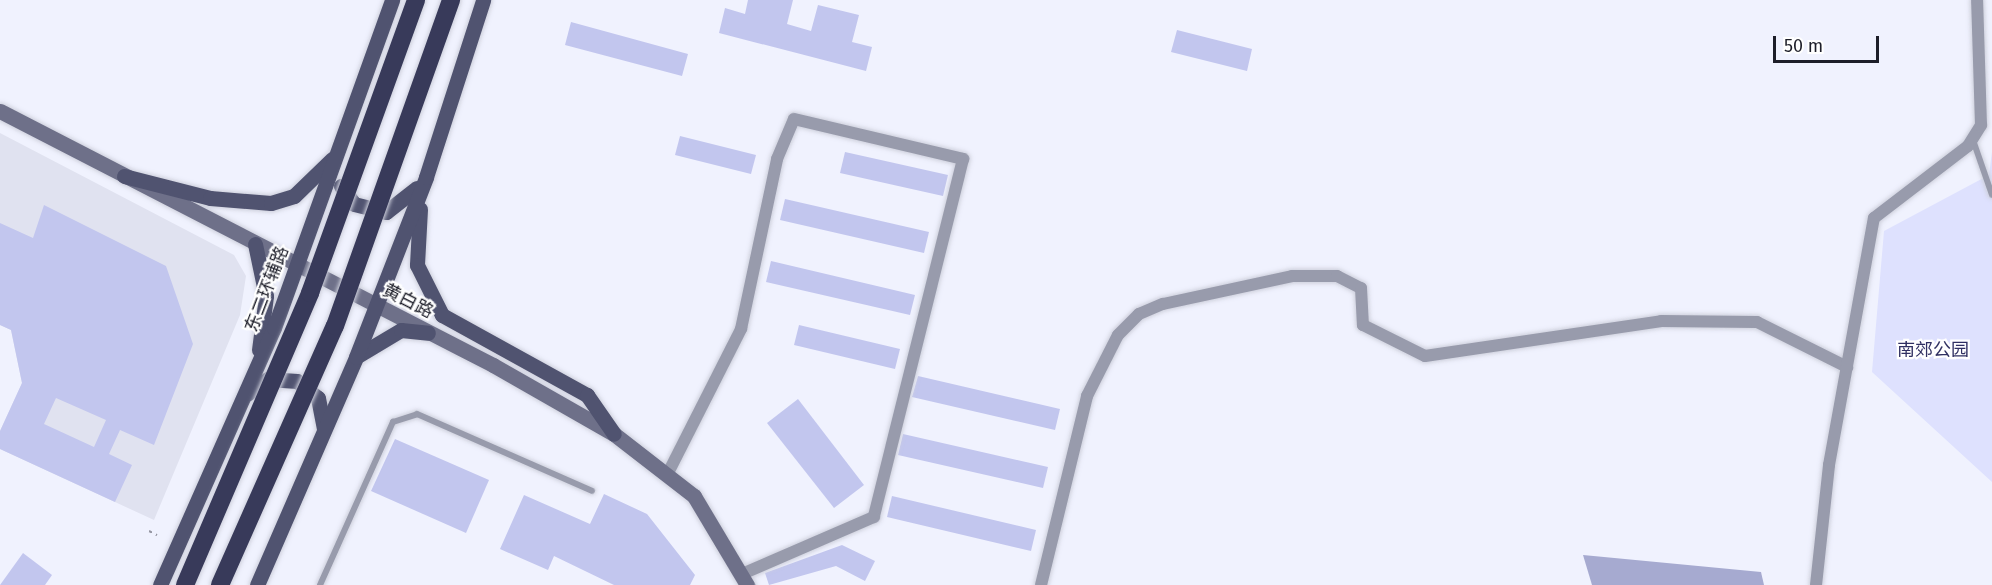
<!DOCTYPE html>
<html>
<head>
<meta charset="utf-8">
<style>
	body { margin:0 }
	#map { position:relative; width:1992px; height:585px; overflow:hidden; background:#f0f2fe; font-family:"Fira Sans","Noto Sans SC",sans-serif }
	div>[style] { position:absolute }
	.built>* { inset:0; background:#e0e2f0 }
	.green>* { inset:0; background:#dee1fe }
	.water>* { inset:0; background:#a6aad0 }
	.building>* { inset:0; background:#c2c6ee }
	.path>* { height:2px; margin-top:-1px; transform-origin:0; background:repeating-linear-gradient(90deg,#9495a1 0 3px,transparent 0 7.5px) }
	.roads { filter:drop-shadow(0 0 2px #ced0dc) drop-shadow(0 0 2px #ced0dc) }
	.lane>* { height:6px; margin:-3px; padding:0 3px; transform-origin:3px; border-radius:3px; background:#989bac }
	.street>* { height:12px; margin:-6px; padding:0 6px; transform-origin:6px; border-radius:6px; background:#989bac }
	.secondary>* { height:15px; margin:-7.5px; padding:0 7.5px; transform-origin:7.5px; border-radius:7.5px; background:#6e7089 }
	.primary>* { height:15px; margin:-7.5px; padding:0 7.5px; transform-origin:7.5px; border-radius:7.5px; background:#505370 }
	.bridges { filter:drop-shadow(0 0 2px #ced0dc) drop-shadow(0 0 2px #ced0dc) }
	.highway-bridge>* { height:18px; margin:-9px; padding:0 9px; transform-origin:9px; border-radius:9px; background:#383a5a }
	span { translate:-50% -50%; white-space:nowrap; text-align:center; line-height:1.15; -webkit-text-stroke:4.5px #fff; paint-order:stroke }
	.street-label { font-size:18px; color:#1d1e29 }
	.park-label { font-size:18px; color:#303062 }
	.scale { position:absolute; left:1773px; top:36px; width:106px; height:27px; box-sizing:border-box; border:3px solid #1d1e29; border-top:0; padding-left:8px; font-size:18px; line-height:21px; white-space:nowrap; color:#1d1e29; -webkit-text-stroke:4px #fff; paint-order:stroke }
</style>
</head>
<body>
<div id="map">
	<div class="built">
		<div style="clip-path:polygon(0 133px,234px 255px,246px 276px,240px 315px,154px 520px,0 449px,0 431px,22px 383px,11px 330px,0 325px)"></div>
	</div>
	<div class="green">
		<div style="clip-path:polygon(1992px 152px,1992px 482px,1872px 372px,1884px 231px,1989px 175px)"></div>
	</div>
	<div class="water">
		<div style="clip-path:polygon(1583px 555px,1761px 572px,1764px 585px,1592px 585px)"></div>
	</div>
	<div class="building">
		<div style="clip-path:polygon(748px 0,793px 0,787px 24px,811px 31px,818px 5px,859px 15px,852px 42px,872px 47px,866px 71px,719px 33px,725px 8px,745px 14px)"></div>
		<div style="clip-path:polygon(571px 22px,688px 54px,682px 76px,565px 45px)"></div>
		<div style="clip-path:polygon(1177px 30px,1252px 49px,1247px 71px,1171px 52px)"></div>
		<div style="clip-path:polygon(680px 136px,756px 155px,751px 174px,675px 155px)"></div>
		<div style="clip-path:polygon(845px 152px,948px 175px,943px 196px,840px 173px)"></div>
		<div style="clip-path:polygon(785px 199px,929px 232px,924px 253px,780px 220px)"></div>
		<div style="clip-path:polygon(evenodd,44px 205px,166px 266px,193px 344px,154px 445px,120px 430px,109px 454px,132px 465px,115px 502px,0 449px,0 431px,22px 383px,11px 330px,0 325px,0 223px,33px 238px,44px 205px,56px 398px,106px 420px,94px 447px,44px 424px,56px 398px)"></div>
		<div style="clip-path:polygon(771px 261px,915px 295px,910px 315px,766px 282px)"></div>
		<div style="clip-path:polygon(799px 325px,900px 349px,895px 369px,794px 345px)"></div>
		<div style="clip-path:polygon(918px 376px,1060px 409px,1055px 430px,912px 397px)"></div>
		<div style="clip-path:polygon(798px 399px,864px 485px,834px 508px,767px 423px)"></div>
		<div style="clip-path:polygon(903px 434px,1048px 467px,1043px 488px,898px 455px)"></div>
		<div style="clip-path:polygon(395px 439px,489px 480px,466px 533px,371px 491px)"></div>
		<div style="clip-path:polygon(604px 494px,647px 514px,695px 575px,690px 585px,614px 585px,554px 556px,548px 570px,500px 549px,524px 495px,590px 524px)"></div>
		<div style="clip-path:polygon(892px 496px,1036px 530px,1031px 551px,887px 517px)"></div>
		<div style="clip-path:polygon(842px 545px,875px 561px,865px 581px,836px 566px,769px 585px,765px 573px)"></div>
		<div style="clip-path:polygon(23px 553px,52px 575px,45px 585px,0 585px)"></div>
	</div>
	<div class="path">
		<div style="left:149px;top:531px;width:9px;rotate:27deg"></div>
	</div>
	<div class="roads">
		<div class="lane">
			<div style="left:1973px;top:140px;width:58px;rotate:70.9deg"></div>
			<div style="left:320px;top:585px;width:179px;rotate:-65.9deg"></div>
			<div style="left:393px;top:422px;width:25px;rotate:-18deg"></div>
			<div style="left:417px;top:414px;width:191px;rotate:23.7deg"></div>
		</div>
		<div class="street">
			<div style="left:667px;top:475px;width:164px;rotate:-63.1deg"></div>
			<div style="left:741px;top:329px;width:174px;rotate:-78deg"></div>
			<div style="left:777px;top:159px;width:43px;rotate:-67deg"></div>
			<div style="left:794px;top:119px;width:174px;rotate:13.3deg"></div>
			<div style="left:963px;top:159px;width:369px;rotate:104deg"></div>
			<div style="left:874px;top:517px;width:144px;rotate:156.6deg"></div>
			<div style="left:1041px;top:585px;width:195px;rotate:-76.3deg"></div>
			<div style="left:1087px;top:396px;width:68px;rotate:-63.1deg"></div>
			<div style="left:1118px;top:335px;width:30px;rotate:-45deg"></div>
			<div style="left:1139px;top:314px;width:26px;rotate:-23deg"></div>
			<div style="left:1163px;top:304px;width:132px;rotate:-12.2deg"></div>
			<div style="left:1292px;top:276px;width:45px"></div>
			<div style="left:1337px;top:276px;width:27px;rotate:27deg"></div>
			<div style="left:1361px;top:288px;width:37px;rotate:87deg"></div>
			<div style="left:1363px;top:325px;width:69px;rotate:26.6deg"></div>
			<div style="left:1425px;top:356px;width:239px;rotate:-8.4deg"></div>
			<div style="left:1661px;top:321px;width:96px;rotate:0.6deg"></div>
			<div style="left:1757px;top:322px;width:101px;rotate:26.6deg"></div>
			<div style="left:1816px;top:585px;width:121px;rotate:-83.8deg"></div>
			<div style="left:1829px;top:465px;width:251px;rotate:-79.7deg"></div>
			<div style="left:1874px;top:218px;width:118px;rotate:-37.5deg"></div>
			<div style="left:1968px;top:146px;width:25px;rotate:-58deg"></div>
			<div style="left:1981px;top:125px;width:125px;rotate:-91.8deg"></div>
		</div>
		<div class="secondary">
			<div style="left:0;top:111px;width:555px;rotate:27.26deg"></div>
			<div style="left:493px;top:365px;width:139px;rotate:29.7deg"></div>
			<div style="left:614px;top:434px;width:101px;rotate:37.8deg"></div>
			<div style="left:694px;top:496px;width:104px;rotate:59.2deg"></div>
		</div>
		<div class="primary">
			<div style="left:124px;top:176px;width:89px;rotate:14.3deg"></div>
			<div style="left:210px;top:198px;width:61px;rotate:4.7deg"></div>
			<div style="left:271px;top:203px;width:24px;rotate:-17deg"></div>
			<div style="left:294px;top:196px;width:53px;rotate:-44.2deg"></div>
			<div style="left:341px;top:186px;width:22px;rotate:54deg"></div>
			<div style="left:354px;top:204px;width:33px;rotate:14deg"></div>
			<div style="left:386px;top:212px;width:39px;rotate:-38deg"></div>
			<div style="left:420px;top:209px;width:56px;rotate:93.1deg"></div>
			<div style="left:417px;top:265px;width:56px;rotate:63.4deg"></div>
			<div style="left:442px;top:315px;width:166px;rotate:28.9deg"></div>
			<div style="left:587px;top:395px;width:47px;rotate:55.3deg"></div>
			<div style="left:255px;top:244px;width:53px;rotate:78.1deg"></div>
			<div style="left:266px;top:296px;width:54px;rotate:97.4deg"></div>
			<div style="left:359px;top:355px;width:49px;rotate:-30.8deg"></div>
			<div style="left:401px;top:330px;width:27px;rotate:6deg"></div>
			<div style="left:247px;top:394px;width:26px;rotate:-36deg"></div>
			<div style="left:268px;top:379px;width:29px;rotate:4deg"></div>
			<div style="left:297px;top:381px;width:27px;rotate:39deg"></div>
			<div style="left:318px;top:398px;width:31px;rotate:79deg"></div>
			<div style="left:160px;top:585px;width:281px;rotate:-66.1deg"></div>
			<div style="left:274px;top:328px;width:349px;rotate:-70.2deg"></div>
			<div style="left:257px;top:585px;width:249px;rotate:-66.5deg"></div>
			<div style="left:356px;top:357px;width:193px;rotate:-68.7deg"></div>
			<div style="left:426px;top:177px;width:186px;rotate:-72.1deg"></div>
		</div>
	</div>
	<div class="bridges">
		<div class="highway-bridge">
			<div style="left:185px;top:585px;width:318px;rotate:-66.8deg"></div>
			<div style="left:310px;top:293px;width:312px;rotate:-70.1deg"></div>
			<div style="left:220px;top:585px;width:283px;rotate:-66.1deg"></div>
			<div style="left:335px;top:326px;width:346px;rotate:-70.4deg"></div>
		</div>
	</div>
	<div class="street-label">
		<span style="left:267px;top:289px;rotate:-69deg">东二环辅路</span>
		<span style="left:408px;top:301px;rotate:27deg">黄白路</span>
	</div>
	<div class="park-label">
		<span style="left:1933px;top:350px">南郊公园</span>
	</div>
	<div class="scale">50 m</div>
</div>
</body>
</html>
